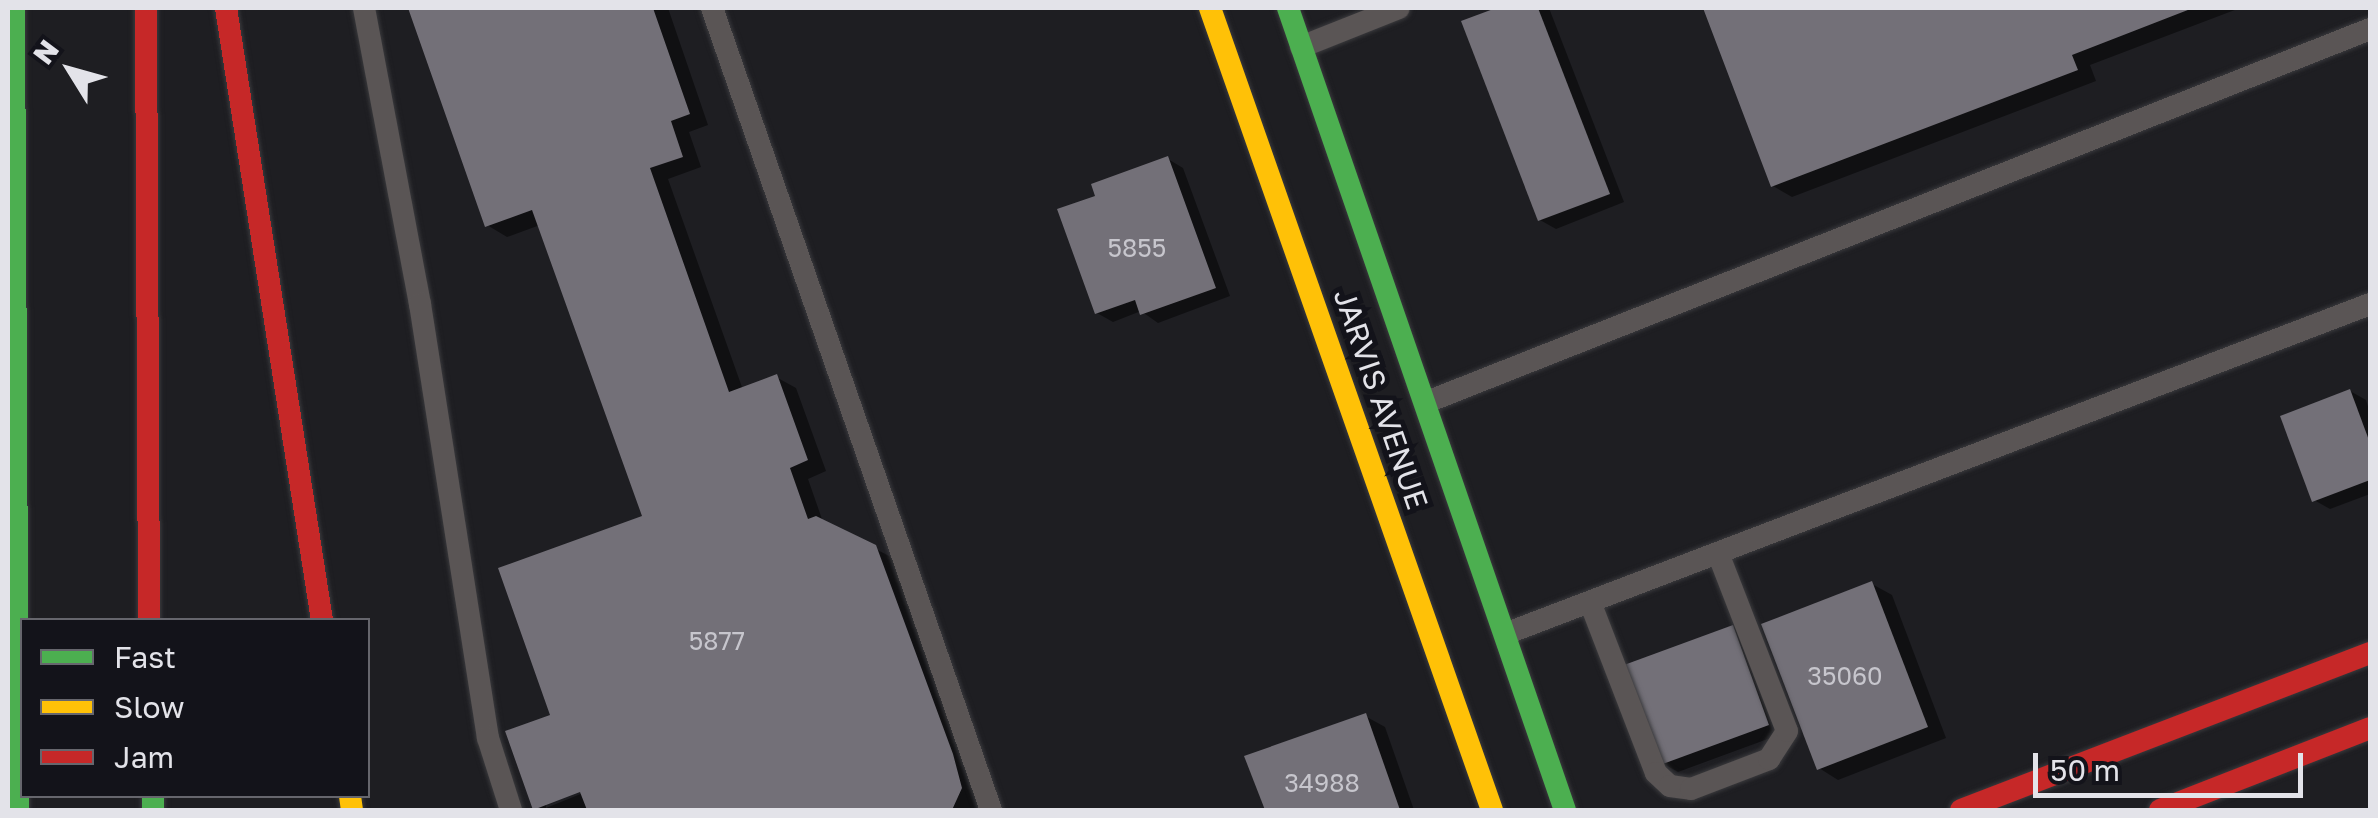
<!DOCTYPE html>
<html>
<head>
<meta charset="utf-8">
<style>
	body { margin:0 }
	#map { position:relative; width:2378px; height:818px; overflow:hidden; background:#1e1e22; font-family:"Golos Text",sans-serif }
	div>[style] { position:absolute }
	.shadow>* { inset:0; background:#0007 }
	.building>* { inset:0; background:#737078 }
	.roads { filter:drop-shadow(0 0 2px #3a3a3d) drop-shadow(0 0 2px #3a3a3d) }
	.lane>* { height:22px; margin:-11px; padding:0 11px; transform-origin:11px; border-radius:11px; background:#5a5555 }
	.fast>* { height:22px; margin:-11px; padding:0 11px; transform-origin:11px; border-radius:11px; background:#4caf50 }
	.slow>* { height:22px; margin:-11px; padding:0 11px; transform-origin:11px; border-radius:11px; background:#ffc107 }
	.jam>* { height:22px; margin:-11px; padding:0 11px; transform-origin:11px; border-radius:11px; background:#c62828 }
	span { translate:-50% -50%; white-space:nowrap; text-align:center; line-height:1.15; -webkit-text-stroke:10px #13131a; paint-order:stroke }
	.number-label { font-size:25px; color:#c7c6cd }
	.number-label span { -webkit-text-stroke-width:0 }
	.street-label { font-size:30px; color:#e3e3e9 }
	.frame { position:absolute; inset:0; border:10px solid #e3e3e9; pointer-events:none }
	.legend { position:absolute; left:20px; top:618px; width:350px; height:180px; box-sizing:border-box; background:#13131a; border:2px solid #66666d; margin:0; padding:12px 18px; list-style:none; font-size:30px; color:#e3e3e9 }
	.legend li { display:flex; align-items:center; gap:20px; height:50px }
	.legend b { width:50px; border:2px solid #66666d }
	.north { position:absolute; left:20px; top:20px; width:100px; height:100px; -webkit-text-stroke:8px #13131a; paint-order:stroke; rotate:307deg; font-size:28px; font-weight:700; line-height:40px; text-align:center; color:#e3e3e9 }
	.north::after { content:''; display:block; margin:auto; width:35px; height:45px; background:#e3e3e9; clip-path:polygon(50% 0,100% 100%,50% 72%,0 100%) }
	.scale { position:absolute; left:2033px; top:753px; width:270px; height:45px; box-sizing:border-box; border:5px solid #e3e3e9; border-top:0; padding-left:12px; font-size:30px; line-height:35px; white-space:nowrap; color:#e3e3e9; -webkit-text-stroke:8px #13131a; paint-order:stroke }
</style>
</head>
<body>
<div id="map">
	<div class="shadow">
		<div style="clip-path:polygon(evenodd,410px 8px,668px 8px,708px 125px,689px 132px,701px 167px,668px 179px,743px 390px,776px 377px,796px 388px,826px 471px,808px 479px,823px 522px,895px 559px,981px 801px,976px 810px,536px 808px,553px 716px,645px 517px,540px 225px,507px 237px,487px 225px,410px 8px,591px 785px,593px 789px,546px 808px,546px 802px,591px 785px)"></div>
		<div style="clip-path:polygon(1503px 8px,1549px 8px,1624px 202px,1556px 229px,1540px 220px,1464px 23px)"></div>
		<div style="clip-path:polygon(1706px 8px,2240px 8px,2090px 65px,2096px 81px,1792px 197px,1773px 186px)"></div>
		<div style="clip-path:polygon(1168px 159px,1183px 168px,1230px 296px,1158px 323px,1141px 311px,1113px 322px,1097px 313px,1099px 197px)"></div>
		<div style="clip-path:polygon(2350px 391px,2366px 400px,2370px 413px,2370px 494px,2330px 509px,2314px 500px)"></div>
		<div style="clip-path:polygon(1872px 584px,1892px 595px,1946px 738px,1838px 780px,1819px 768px)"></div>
		<div style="clip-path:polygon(1733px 627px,1748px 636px,1784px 733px,1678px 772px,1662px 763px)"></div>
		<div style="clip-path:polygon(1365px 716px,1385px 727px,1414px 810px,1267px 810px,1248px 757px)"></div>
	</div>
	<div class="building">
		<div style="clip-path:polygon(408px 8px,653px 8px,690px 114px,671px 121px,683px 157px,650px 168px,729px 392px,777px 374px,808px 460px,790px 468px,808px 519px,816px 516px,876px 545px,953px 754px,962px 788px,952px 810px,587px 810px,580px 792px,533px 810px,505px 731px,550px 715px,498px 568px,642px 516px,532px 210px,485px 227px)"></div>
		<div style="clip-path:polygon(1496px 8px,1538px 8px,1610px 194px,1538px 221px,1461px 21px)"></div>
		<div style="clip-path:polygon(1703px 8px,2193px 8px,2072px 55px,2078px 70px,1771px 187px)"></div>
		<div style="clip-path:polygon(1168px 156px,1216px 288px,1140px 315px,1135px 300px,1095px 314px,1057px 209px,1095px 196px,1091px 184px)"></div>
		<div style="clip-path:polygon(2350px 389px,2370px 443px,2370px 480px,2312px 502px,2280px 416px)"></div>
		<div style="clip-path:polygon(1872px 581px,1928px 727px,1817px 770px,1761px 624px)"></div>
		<div style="clip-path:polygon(1733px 625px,1769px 725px,1660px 765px,1624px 665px)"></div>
		<div style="clip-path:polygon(1366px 713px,1400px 810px,1265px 810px,1244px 756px)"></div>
	</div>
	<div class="roads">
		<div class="lane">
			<div style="left:364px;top:8px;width:301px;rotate:79.3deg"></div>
			<div style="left:420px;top:304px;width:439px;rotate:81.1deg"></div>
			<div style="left:488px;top:738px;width:76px;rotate:72.3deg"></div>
			<div style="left:712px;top:8px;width:849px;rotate:70.82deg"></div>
			<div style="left:1301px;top:47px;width:105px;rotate:-21.7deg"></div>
			<div style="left:1427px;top:402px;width:1014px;rotate:-21.58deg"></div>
			<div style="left:1590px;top:602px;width:183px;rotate:68.9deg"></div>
			<div style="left:1656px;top:773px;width:19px;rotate:43deg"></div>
			<div style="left:1670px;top:786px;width:21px;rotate:8deg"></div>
			<div style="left:1691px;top:789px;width:84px;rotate:-21deg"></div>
			<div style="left:1769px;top:759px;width:33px;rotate:-57deg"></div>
			<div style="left:1787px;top:731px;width:191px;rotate:-111.2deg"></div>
			<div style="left:1505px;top:634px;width:926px;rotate:-20.88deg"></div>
		</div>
		<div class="fast">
			<div style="left:14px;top:8px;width:802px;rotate:89.71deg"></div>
			<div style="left:1288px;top:8px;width:848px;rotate:70.95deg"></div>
			<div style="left:153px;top:796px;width:14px;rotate:90deg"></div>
		</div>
		<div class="slow">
			<div style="left:1210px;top:8px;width:850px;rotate:70.63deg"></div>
			<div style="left:350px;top:796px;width:14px;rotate:82deg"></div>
		</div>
		<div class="jam">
			<div style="left:146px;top:8px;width:612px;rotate:89.72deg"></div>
			<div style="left:226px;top:8px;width:619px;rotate:81.09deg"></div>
			<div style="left:1961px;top:810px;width:438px;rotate:-21deg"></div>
			<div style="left:2160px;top:810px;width:225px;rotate:-21.3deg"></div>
		</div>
	</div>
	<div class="number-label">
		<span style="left:1137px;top:248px">5855</span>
		<span style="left:717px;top:641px">5877</span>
		<span style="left:1845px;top:676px">35060</span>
		<span style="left:1322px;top:783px">34988</span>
	</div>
	<div class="street-label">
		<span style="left:1381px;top:399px;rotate:71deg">JARVIS AVENUE</span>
	</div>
	<div class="frame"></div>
	<ul class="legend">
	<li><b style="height:12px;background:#4caf50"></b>Fast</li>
	<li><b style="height:12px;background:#ffc107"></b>Slow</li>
	<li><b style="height:12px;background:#c62828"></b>Jam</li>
	</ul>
	<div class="north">N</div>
	<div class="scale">50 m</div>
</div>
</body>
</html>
